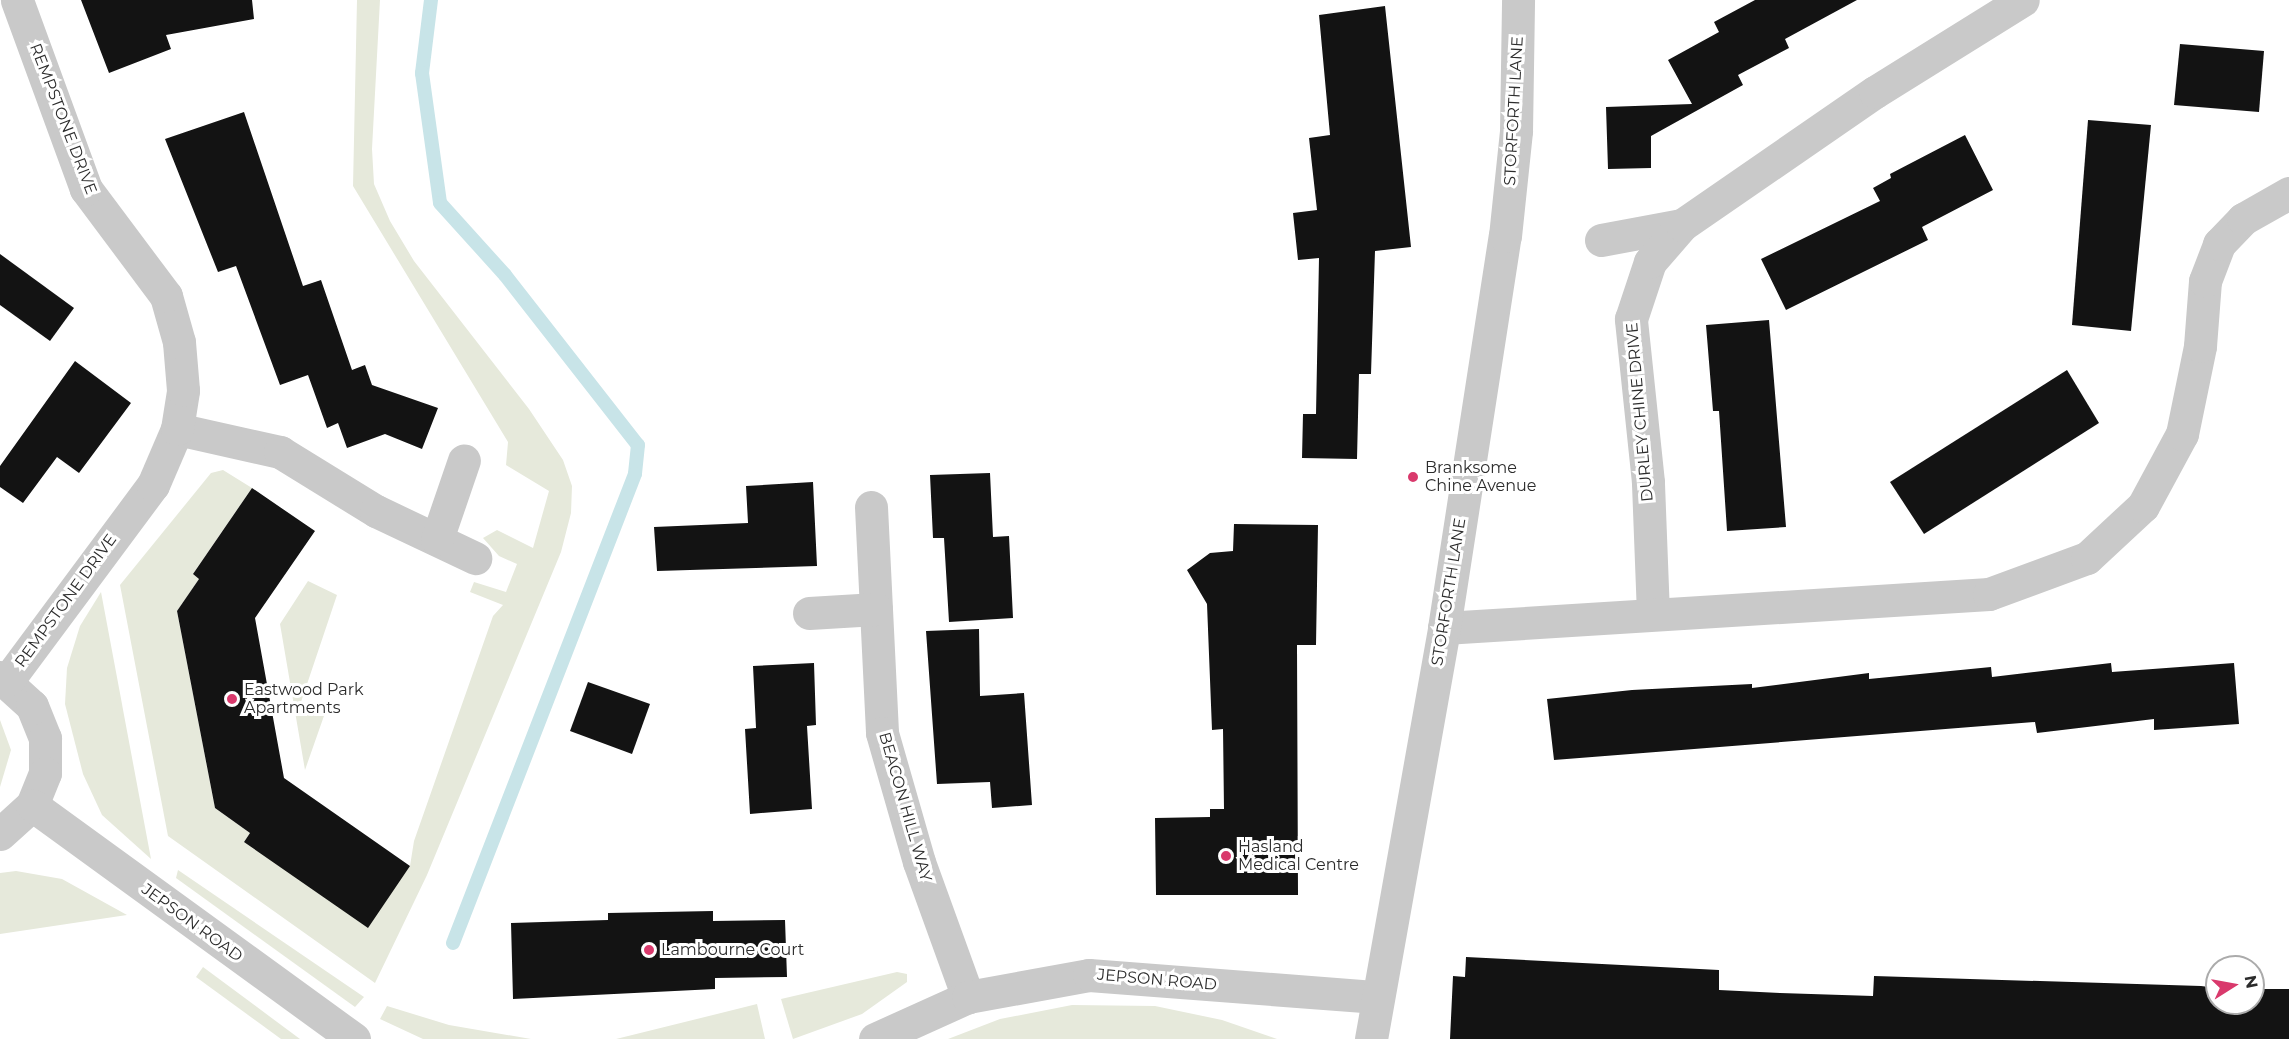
<!DOCTYPE html>
<html>
<head>
<meta charset="utf-8">
<style>
	body { margin:0 }
	#map { position:relative; width:2289px; height:1039px; overflow:hidden; background:#fff; font-family:Montserrat,sans-serif }
	div>[style] { position:absolute }
	.green>* { inset:0; background:#e6e9db }
	.stream>* { height:14px; margin:-7px; padding:0 7px; transform-origin:7px; border-radius:7px; background:#c8e4e8 }
	.building>* { inset:0; background:#131313 }
	.minor>* { height:33px; margin:-16.5px; padding:0 16.5px; transform-origin:16.5px; border-radius:16.5px; background:#c9c9c9 }
	.dots>* { width:16px; height:16px; translate:-50% -50%; box-sizing:border-box; border:3px solid #fff; border-radius:50% }
	span { translate:-50% -50%; white-space:nowrap; text-align:center; line-height:1.15; -webkit-text-stroke:6px #fff; paint-order:stroke }
	.street-label { font-size:16px; color:#2c2c2c }
	.poi-label { font-size:16px; color:#2c2c2c }
	.left { translate:0 -50%; text-align:left }
	.north { position:absolute; left:2205px; top:955px; width:60px; height:60px; box-sizing:border-box; background:#fff; border:2px solid #ababab; border-radius:50%; rotate:79deg; font-size:16px; font-weight:700; line-height:24px; text-align:center; color:#2c2c2c }
	.north::after { content:''; display:block; margin:auto; width:21px; height:27px; background:#d9396c; clip-path:polygon(50% 0,100% 100%,50% 72%,0 100%) }
</style>
</head>
<body>
<div id="map">
	<div class="green">
		<div style="clip-path:polygon(357px 0,380px 0,372px 149px,374px 184px,390px 221px,414px 261px,529px 409px,563px 460px,572px 486px,571px 513px,561px 552px,427px 875px,375px 983px,168px 836px,120px 585px,211px 473px,223px 470px,252px 488px,193px 574px,199px 579px,177px 611px,215px 808px,250px 833px,244px 842px,410px 866px,414px 841px,493px 616px,503px 605px,470px 592px,474px 582px,506px 592px,517px 564px,499px 556px,483px 538px,497px 530px,533px 548px,549px 491px,506px 465px,508px 442px,353px 186px)"></div>
		<div style="clip-path:polygon(308px 581px,337px 595px,301px 702px,325px 713px,305px 770px,280px 624px)"></div>
		<div style="clip-path:polygon(101px 592px,151px 859px,102px 815px,83px 774px,65px 704px,67px 668px,80px 626px)"></div>
		<div style="clip-path:polygon(0 720px,11px 750px,0 787px)"></div>
		<div style="clip-path:polygon(178px 870px,364px 997px,355px 1007px,176px 878px)"></div>
		<div style="clip-path:polygon(16px 871px,62px 879px,127px 915px,0 934px,0 873px)"></div>
		<div style="clip-path:polygon(203px 967px,300px 1039px,281px 1039px,196px 977px)"></div>
		<div style="clip-path:polygon(897px 972px,907px 974px,907px 982px,862px 1014px,793px 1039px,781px 999px)"></div>
		<div style="clip-path:polygon(757px 1004px,765px 1039px,616px 1039px,717px 1014px)"></div>
		<div style="clip-path:polygon(1072px 1005px,1155px 1006px,1222px 1020px,1277px 1039px,948px 1039px,1000px 1019px)"></div>
		<div style="clip-path:polygon(387px 1006px,449px 1025px,531px 1039px,423px 1039px,380px 1019px)"></div>
	</div>
	<div class="stream">
		<div style="left:431px;top:0;width:74px;rotate:97deg"></div>
		<div style="left:422px;top:73px;width:131px;rotate:82.1deg"></div>
		<div style="left:440px;top:203px;width:97px;rotate:47.9deg"></div>
		<div style="left:505px;top:275px;width:216px;rotate:52deg"></div>
		<div style="left:638px;top:445px;width:29px;rotate:96deg"></div>
		<div style="left:635px;top:474px;width:503px;rotate:111.21deg"></div>
	</div>
	<div class="building">
		<div style="clip-path:polygon(81px 0,252px 0,254px 19px,166px 35px,171px 49px,109px 73px)"></div>
		<div style="clip-path:polygon(1755px 0,1857px 0,1785px 39px,1789px 48px,1738px 75px,1743px 85px,1651px 136px,1651px 168px,1608px 169px,1606px 107px,1692px 104px,1668px 60px,1719px 32px,1714px 22px)"></div>
		<div style="clip-path:polygon(1385px 6px,1411px 247px,1375px 251px,1371px 374px,1359px 374px,1357px 459px,1302px 458px,1303px 414px,1316px 414px,1319px 258px,1298px 260px,1293px 213px,1317px 210px,1309px 138px,1330px 135px,1319px 15px)"></div>
		<div style="clip-path:polygon(2180px 44px,2264px 51px,2259px 112px,2174px 105px)"></div>
		<div style="clip-path:polygon(244px 112px,303px 286px,321px 280px,352px 370px,365px 365px,372px 385px,438px 408px,422px 449px,385px 434px,347px 448px,338px 423px,327px 428px,308px 375px,280px 385px,236px 266px,218px 272px,165px 139px)"></div>
		<div style="clip-path:polygon(2088px 120px,2151px 125px,2131px 331px,2072px 325px)"></div>
		<div style="clip-path:polygon(1965px 135px,1993px 190px,1922px 227px,1928px 240px,1786px 310px,1761px 259px,1880px 201px,1873px 188px,1891px 178px,1890px 174px)"></div>
		<div style="clip-path:polygon(0 254px,74px 308px,50px 341px,0 305px)"></div>
		<div style="clip-path:polygon(1769px 320px,1786px 527px,1727px 531px,1719px 411px,1713px 411px,1706px 325px)"></div>
		<div style="clip-path:polygon(75px 361px,131px 403px,79px 473px,57px 457px,23px 503px,0 487px,0 466px)"></div>
		<div style="clip-path:polygon(2067px 370px,2099px 423px,1924px 534px,1890px 482px)"></div>
		<div style="clip-path:polygon(990px 473px,993px 537px,1009px 536px,1013px 618px,949px 622px,944px 538px,933px 538px,930px 475px)"></div>
		<div style="clip-path:polygon(813px 482px,817px 566px,657px 571px,654px 527px,748px 523px,746px 486px)"></div>
		<div style="clip-path:polygon(252px 488px,315px 531px,255px 618px,284px 778px,410px 866px,368px 928px,244px 842px,250px 833px,215px 808px,177px 611px,199px 579px,193px 574px)"></div>
		<div style="clip-path:polygon(1234px 524px,1318px 525px,1316px 645px,1297px 645px,1298px 895px,1156px 895px,1155px 818px,1210px 817px,1210px 809px,1224px 809px,1223px 729px,1212px 730px,1207px 604px,1187px 570px,1210px 553px,1233px 551px)"></div>
		<div style="clip-path:polygon(979px 629px,980px 696px,1024px 693px,1032px 805px,992px 808px,990px 782px,937px 784px,926px 631px)"></div>
		<div style="clip-path:polygon(814px 663px,816px 725px,807px 726px,812px 809px,750px 814px,745px 729px,756px 728px,753px 666px)"></div>
		<div style="clip-path:polygon(2111px 663px,2112px 672px,2234px 663px,2239px 724px,2154px 730px,2154px 719px,2037px 733px,2035px 722px,1554px 760px,1547px 699px,1632px 690px,1752px 684px,1752px 688px,1869px 673px,1869px 679px,1991px 667px,1992px 677px)"></div>
		<div style="clip-path:polygon(588px 682px,650px 704px,632px 754px,570px 731px)"></div>
		<div style="clip-path:polygon(713px 911px,713px 921px,785px 920px,787px 977px,715px 978px,715px 989px,513px 999px,511px 923px,608px 920px,608px 913px)"></div>
		<div style="clip-path:polygon(1466px 957px,1719px 970px,1719px 990px,1780px 993px,1873px 996px,1874px 976px,2201px 986px,2217px 988px,2217px 1003px,2253px 1003px,2253px 989px,2289px 989px,2289px 1039px,1450px 1039px,1453px 976px,1465px 977px)"></div>
	</div>
	<div class="minor">
		<div style="left:1601px;top:240px;width:82px;rotate:-10.5deg"></div>
		<div style="left:177px;top:429px;width:106px;rotate:12.6deg"></div>
		<div style="left:280px;top:452px;width:113px;rotate:31.6deg"></div>
		<div style="left:376px;top:511px;width:110px;rotate:25.4deg"></div>
		<div style="left:871px;top:507px;width:226px;rotate:87.2deg"></div>
		<div style="left:882px;top:733px;width:134px;rotate:74deg"></div>
		<div style="left:919px;top:862px;width:144px;rotate:70.1deg"></div>
		<div style="left:437px;top:539px;width:83px;rotate:-71.1deg"></div>
		<div style="left:809px;top:613px;width:67px;rotate:-3.4deg"></div>
		<div style="left:1653px;top:614px;width:132px;rotate:-92.2deg"></div>
		<div style="left:1648px;top:482px;width:164px;rotate:-96deg"></div>
		<div style="left:1631px;top:319px;width:60px;rotate:-71.6deg"></div>
		<div style="left:1650px;top:262px;width:49px;rotate:-49.1deg"></div>
		<div style="left:1682px;top:225px;width:234px;rotate:-34.6deg"></div>
		<div style="left:1875px;top:92px;width:174px;rotate:-31.9deg"></div>
		<div style="left:1444px;top:628px;width:546px;rotate:-3.57deg"></div>
		<div style="left:1989px;top:594px;width:104px;rotate:-20.2deg"></div>
		<div style="left:2087px;top:558px;width:76px;rotate:-42.9deg"></div>
		<div style="left:2143px;top:506px;width:82px;rotate:-61.6deg"></div>
		<div style="left:2182px;top:434px;width:90px;rotate:-78.4deg"></div>
		<div style="left:2200px;top:346px;width:65px;rotate:-85.6deg"></div>
		<div style="left:2205px;top:281px;width:40px;rotate:-69deg"></div>
		<div style="left:2219px;top:244px;width:35px;rotate:-46deg"></div>
		<div style="left:2243px;top:219px;width:53px;rotate:-29.5deg"></div>
		<div style="left:0;top:677px;width:43px;rotate:42.2deg"></div>
		<div style="left:32px;top:706px;width:35px;rotate:68deg"></div>
		<div style="left:45px;top:738px;width:35px;rotate:90deg"></div>
		<div style="left:45px;top:773px;width:35px;rotate:112deg"></div>
		<div style="left:32px;top:805px;width:43px;rotate:137.8deg"></div>
		<div style="left:8px;top:680px;width:243px;rotate:-53.4deg"></div>
		<div style="left:153px;top:485px;width:61px;rotate:-66.8deg"></div>
		<div style="left:177px;top:429px;width:39px;rotate:-81deg"></div>
		<div style="left:183px;top:390px;width:48px;rotate:-94.8deg"></div>
		<div style="left:179px;top:342px;width:48px;rotate:-105.8deg"></div>
		<div style="left:166px;top:296px;width:134px;rotate:-126.8deg"></div>
		<div style="left:86px;top:189px;width:201px;rotate:-110.1deg"></div>
		<div style="left:32px;top:805px;width:398px;rotate:36deg"></div>
		<div style="left:875px;top:1039px;width:102px;rotate:-24.3deg"></div>
		<div style="left:968px;top:997px;width:123px;rotate:-10.3deg"></div>
		<div style="left:1089px;top:975px;width:289px;rotate:4.4deg"></div>
		<div style="left:1371px;top:1039px;width:417px;rotate:-79.9deg"></div>
		<div style="left:1444px;top:628px;width:397px;rotate:-81.2deg"></div>
		<div style="left:1505px;top:236px;width:106px;rotate:-84deg"></div>
		<div style="left:1516px;top:131px;width:131px;rotate:-89.1deg"></div>
	</div>
	<div class="dots">
		<div style="left:1413px;top:477px;background:#d9396c"></div>
		<div style="left:232px;top:699px;background:#d9396c"></div>
		<div style="left:1226px;top:856px;background:#d9396c"></div>
		<div style="left:649px;top:950px;background:#d9396c"></div>
	</div>
	<div class="street-label">
		<span style="left:1514px;top:111px;rotate:-87deg">STORFORTH LANE</span>
		<span style="left:63px;top:119px;rotate:69deg">REMPSTONE DRIVE</span>
		<span style="left:1640px;top:412px;rotate:-95deg">DURLEY CHINE DRIVE</span>
		<span style="left:1449px;top:592px;rotate:-81deg">STORFORTH LANE</span>
		<span style="left:66px;top:601px;rotate:-54deg">REMPSTONE DRIVE</span>
		<span style="left:905px;top:807px;rotate:74deg">BEACON HILL WAY</span>
		<span style="left:192px;top:923px;rotate:36deg">JEPSON ROAD</span>
		<span style="left:1157px;top:980px;rotate:5deg">JEPSON ROAD</span>
	</div>
	<div class="poi-label">
		<span class="left" style="left:1425px;top:477px">Branksome<br>Chine Avenue</span>
		<span class="left" style="left:244px;top:699px">Eastwood Park<br>Apartments</span>
		<span class="left" style="left:1238px;top:856px">Hasland<br>Medical Centre</span>
		<span class="left" style="left:661px;top:950px">Lambourne Court</span>
	</div>
	<div class="north">N</div>
</div>
</body>
</html>
